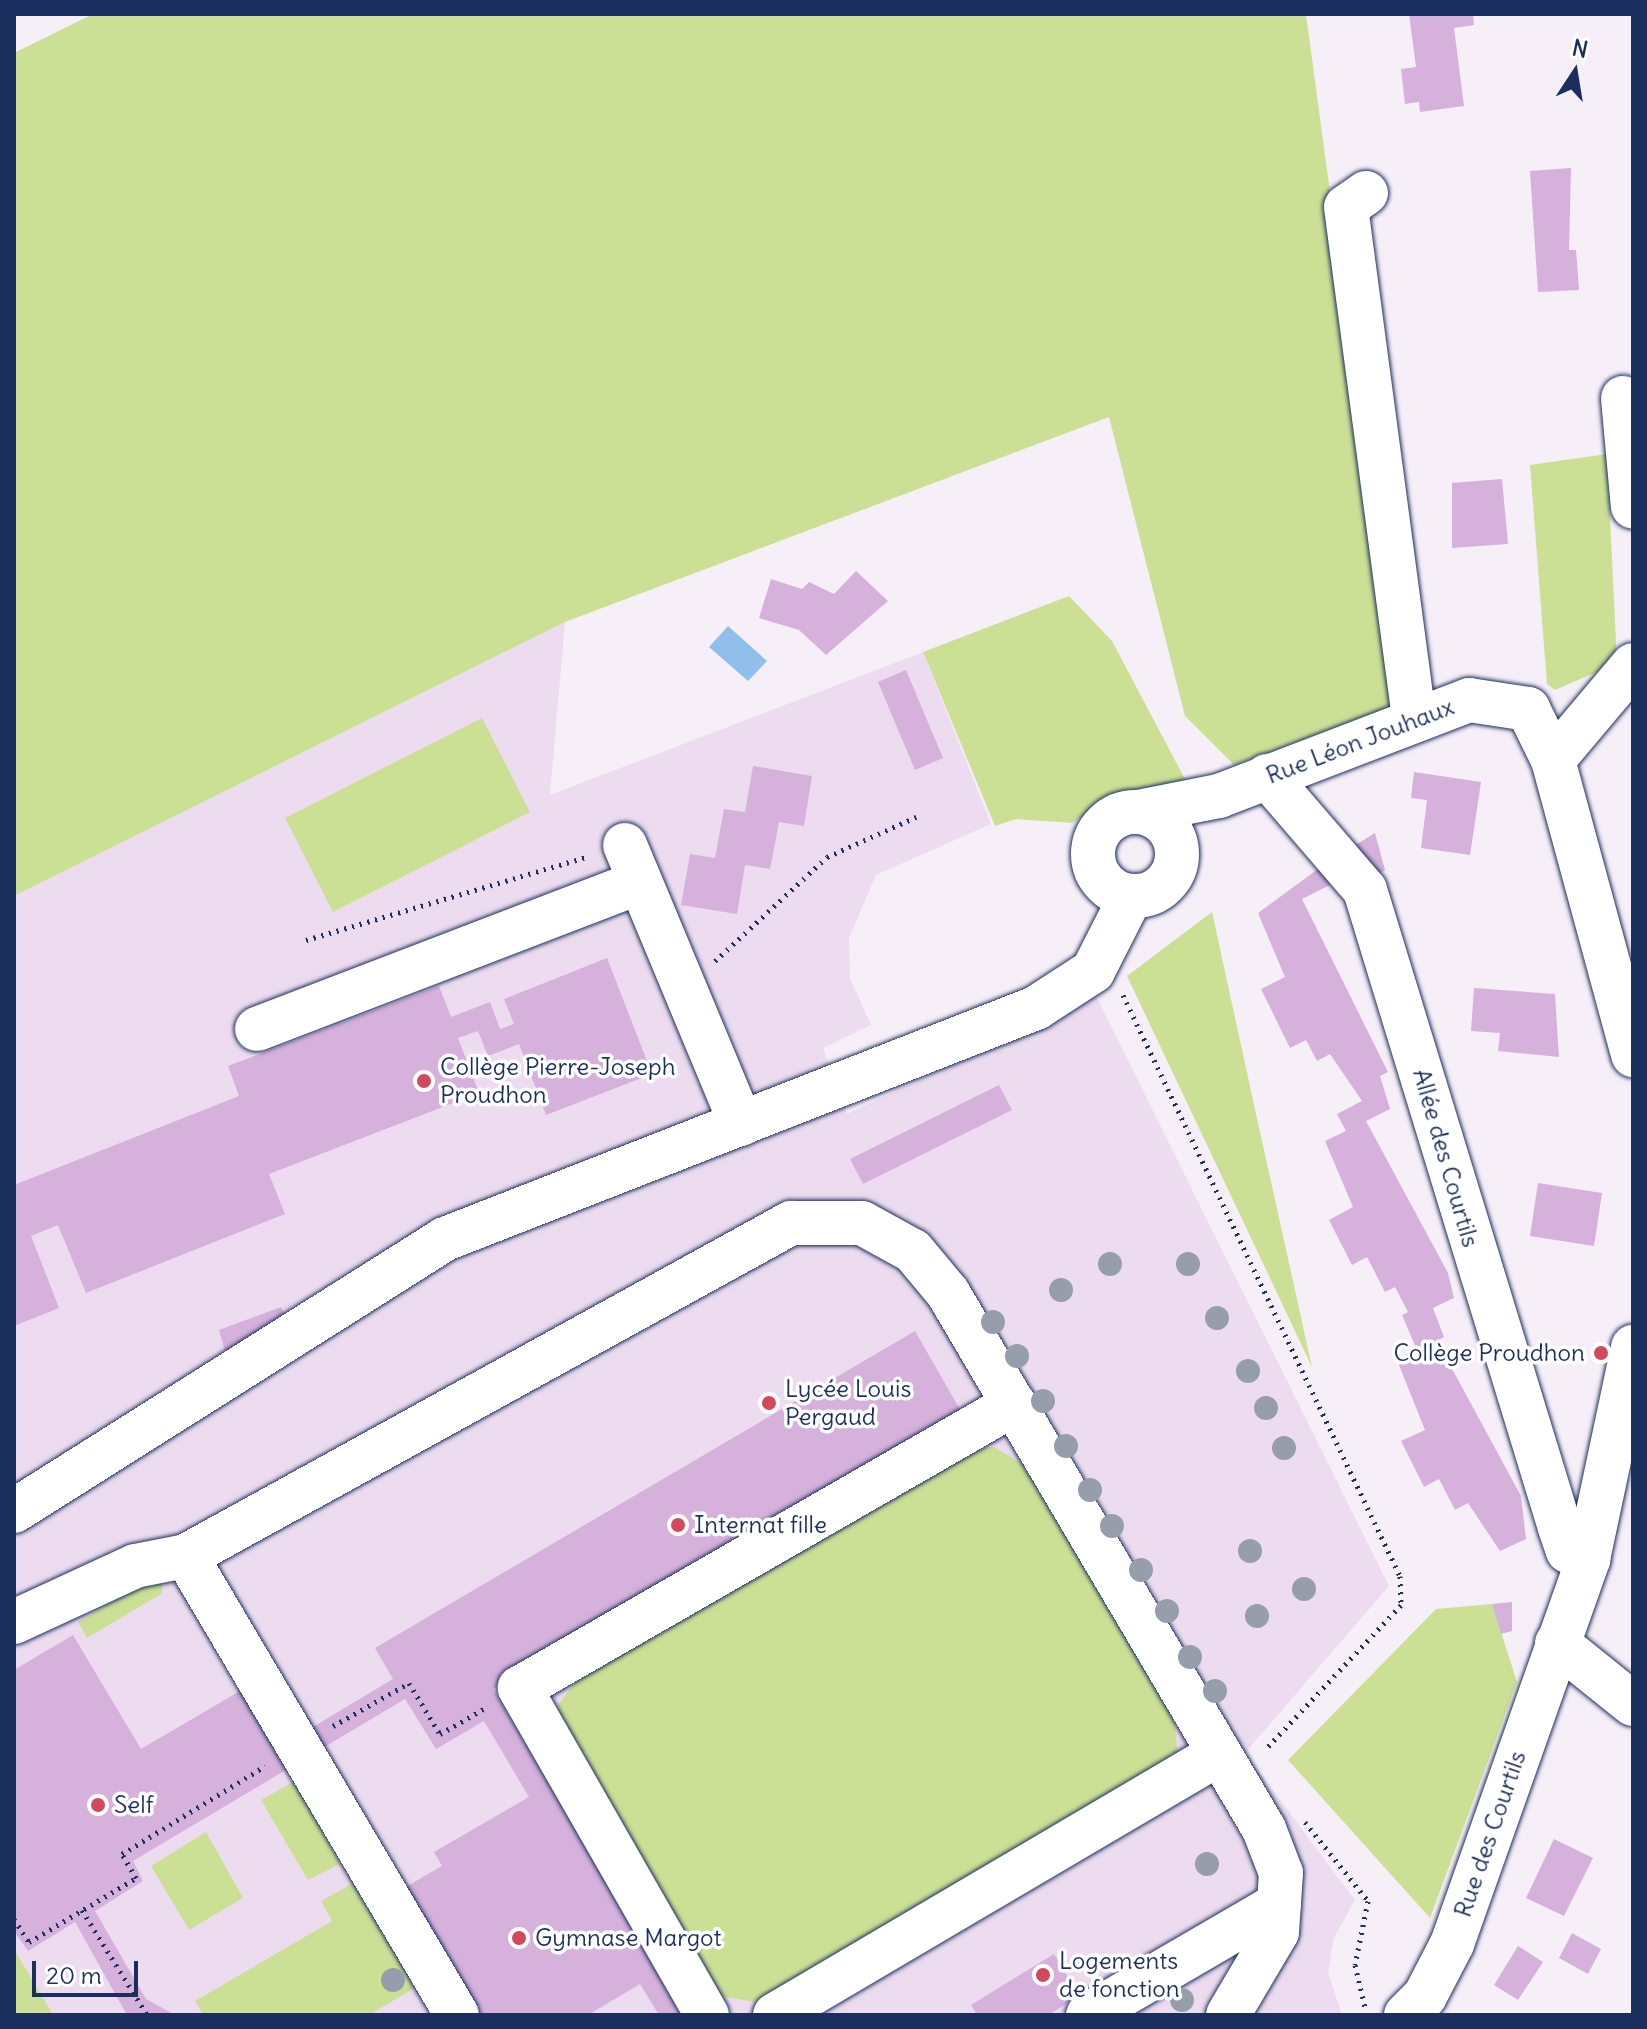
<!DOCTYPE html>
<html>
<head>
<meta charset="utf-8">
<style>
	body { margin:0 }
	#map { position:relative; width:1647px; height:2029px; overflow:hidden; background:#f7eff8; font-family:Delius,sans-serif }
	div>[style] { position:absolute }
	.built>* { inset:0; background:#eddcf0 }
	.green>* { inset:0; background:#cce095 }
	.water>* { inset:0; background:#90bfeb }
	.building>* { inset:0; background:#d5b1dc }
	.path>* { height:5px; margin-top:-2.5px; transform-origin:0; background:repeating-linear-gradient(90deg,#1b2f5e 0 2px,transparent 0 8px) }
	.roads { filter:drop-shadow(0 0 2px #1b2f5e) drop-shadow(0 0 2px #1b2f5e) }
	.minor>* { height:44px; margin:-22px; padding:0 22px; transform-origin:22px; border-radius:22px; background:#fff }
	.minor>.ring { margin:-22px; padding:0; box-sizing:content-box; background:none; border:44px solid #fff; border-radius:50% }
	.trees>* { width:24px; height:24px; margin:-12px; border-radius:50%; background:#969eab }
	.dots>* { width:22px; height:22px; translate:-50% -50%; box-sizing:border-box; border:4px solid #fff; border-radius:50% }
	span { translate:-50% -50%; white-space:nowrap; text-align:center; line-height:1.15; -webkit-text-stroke:7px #fff; paint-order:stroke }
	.street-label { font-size:24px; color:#1b2f5e }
	.poi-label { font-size:24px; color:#1b2f5e }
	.left { translate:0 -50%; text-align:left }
	.right { translate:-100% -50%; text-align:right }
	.frame { position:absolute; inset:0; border:16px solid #1b2f5e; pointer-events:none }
	.north { position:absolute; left:1535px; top:32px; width:80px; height:80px; -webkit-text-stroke:6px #fff; paint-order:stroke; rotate:12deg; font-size:22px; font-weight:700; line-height:32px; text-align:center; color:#1b2f5e }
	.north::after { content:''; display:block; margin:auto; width:28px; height:36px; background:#1b2f5e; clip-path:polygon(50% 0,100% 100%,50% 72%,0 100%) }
	.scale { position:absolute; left:32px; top:1961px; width:106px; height:36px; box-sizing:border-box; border:4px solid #1b2f5e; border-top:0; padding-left:10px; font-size:24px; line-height:28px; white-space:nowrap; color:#1b2f5e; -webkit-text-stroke:6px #fff; paint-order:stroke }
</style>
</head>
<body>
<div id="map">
	<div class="built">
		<div style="clip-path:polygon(565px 622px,550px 795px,923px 652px,991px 824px,876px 875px,849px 938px,850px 978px,871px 1025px,823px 1048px,847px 1114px,1096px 996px,1389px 1586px,1245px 1753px,1355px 1900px,1334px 1938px,1328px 1972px,1342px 2015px,14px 2015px,14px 896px)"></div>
	</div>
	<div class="green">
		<div style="clip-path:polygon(93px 14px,1306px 14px,1399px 704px,1234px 765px,1185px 716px,1109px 417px,565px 622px,14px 896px,14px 53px)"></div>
		<div style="clip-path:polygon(1607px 454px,1617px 663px,1555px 690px,1547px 684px,1530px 465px)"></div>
		<div style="clip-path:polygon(1069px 596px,1112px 641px,1186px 781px,1123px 792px,1072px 823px,1016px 819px,995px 826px,923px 652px)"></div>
		<div style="clip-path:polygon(482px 718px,530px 812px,333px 912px,285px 818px)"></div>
		<div style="clip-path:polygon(1212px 912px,1260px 1132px,1312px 1367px,1127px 976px)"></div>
		<div style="clip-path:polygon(994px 1447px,1026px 1466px,1174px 1714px,1178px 1759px,767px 2004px,701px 1993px,554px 1736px,558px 1705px,581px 1675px,960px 1451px)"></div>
		<div style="clip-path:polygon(152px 1579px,163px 1582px,161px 1594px,87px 1638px,78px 1622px)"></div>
		<div style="clip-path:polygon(1492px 1604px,1517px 1682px,1430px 1918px,1288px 1760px,1436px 1609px)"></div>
		<div style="clip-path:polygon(295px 1781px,340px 1864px,308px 1880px,261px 1800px)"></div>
		<div style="clip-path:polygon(206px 1832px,243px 1898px,189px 1930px,151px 1866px)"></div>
		<div style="clip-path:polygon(353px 1883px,418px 1986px,369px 2015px,204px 2015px,195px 2001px,332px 1921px,321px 1901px)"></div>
		<div style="clip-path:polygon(14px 1949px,52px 2013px,50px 2015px,14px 2015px)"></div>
	</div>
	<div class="water">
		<div style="clip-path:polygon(728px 626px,767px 661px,748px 681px,709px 647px)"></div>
	</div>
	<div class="building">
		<div style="clip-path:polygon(1409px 14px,1473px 14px,1474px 25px,1454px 28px,1464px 106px,1420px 112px,1419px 102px,1405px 104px,1401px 69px,1416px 67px)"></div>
		<div style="clip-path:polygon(1571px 168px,1569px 250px,1576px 250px,1579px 290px,1538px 292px,1530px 171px)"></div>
		<div style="clip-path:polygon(1502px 479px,1508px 544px,1452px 548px,1452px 483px)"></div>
		<div style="clip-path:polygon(856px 571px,888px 601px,826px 655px,799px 630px,759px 618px,771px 579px,802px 589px,809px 582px,834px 594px)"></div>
		<div style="clip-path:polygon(906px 670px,943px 758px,915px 770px,878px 682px)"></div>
		<div style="clip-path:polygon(753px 766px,812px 776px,804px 826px,779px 822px,770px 869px,745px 865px,737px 914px,681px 905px,690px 854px,715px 858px,724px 809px,745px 812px)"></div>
		<div style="clip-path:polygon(1414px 772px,1481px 782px,1470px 855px,1421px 848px,1427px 800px,1411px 798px)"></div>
		<div style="clip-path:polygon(1375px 833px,1385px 870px,1377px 875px,1349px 849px)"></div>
		<div style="clip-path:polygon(1322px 866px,1330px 885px,1302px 899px,1388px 1072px,1380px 1076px,1390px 1109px,1366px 1121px,1448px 1273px,1454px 1298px,1433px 1308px,1444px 1337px,1437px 1341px,1521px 1496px,1526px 1539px,1500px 1551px,1468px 1503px,1455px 1510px,1439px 1479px,1424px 1487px,1401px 1441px,1425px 1430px,1399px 1365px,1419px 1355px,1402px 1315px,1408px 1312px,1395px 1287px,1385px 1292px,1367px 1257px,1352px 1265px,1329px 1220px,1353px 1207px,1325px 1141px,1346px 1131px,1337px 1114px,1362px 1101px,1330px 1054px,1317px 1061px,1306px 1040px,1290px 1048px,1261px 989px,1285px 977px,1258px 913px)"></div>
		<div style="clip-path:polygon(607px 958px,652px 1074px,546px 1115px,519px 1044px,488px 1056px,478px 1031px,458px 1038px,479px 1093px,269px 1174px,285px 1214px,86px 1293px,58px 1225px,31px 1236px,59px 1308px,14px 1326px,14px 1185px,239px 1096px,228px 1066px,439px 986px,451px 1017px,490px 1002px,500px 1029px,514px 1024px,504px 999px)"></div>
		<div style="clip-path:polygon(1474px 988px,1555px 994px,1559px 1057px,1498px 1051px,1500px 1033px,1471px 1031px)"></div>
		<div style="clip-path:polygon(999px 1085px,1012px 1110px,863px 1184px,850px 1159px)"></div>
		<div style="clip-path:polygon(1538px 1183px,1602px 1193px,1594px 1246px,1530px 1236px)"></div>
		<div style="clip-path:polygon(281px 1307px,286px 1316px,225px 1351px,219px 1330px)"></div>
		<div style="clip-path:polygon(915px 1331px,962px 1413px,493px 1689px,686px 2015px,659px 2015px,640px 1984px,588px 2015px,470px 2015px,397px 1892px,442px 1866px,434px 1852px,529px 1797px,484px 1721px,436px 1749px,405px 1699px,133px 1861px,143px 1881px,95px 1911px,146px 1999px,175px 2015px,127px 2015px,75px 1922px,28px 1951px,14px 1931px,14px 1670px,73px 1635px,141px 1749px,240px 1691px,276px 1749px,393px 1679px,375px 1648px)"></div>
		<div style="clip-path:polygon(1512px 1602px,1512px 1631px,1501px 1634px,1492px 1604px)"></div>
		<div style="clip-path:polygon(1554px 1839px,1593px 1858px,1564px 1916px,1526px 1898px)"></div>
		<div style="clip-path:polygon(1572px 1933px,1601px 1949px,1588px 1974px,1559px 1958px)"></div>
		<div style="clip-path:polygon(1518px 1946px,1543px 1962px,1518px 2000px,1494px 1985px)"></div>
		<div style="clip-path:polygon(1054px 1954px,1079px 1996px,1048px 2015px,977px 2015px,971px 2005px)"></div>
	</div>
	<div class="path">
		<div style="left:306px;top:940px;width:292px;rotate:-16.5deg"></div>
		<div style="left:715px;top:961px;width:153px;rotate:-42.9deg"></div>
		<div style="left:827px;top:857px;width:98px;rotate:-24.2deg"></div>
		<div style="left:1123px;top:995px;width:644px;rotate:64.51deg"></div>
		<div style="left:1400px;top:1576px;width:29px;rotate:88deg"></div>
		<div style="left:1401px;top:1605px;width:200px;rotate:133.2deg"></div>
		<div style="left:333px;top:1726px;width:87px;rotate:-29.5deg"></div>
		<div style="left:409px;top:1683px;width:60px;rotate:58.7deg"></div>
		<div style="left:440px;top:1734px;width:54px;rotate:-29.9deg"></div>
		<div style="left:1305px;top:1822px;width:101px;rotate:51.4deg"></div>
		<div style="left:1368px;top:1901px;width:65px;rotate:101.5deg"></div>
		<div style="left:1355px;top:1965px;width:47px;rotate:76.6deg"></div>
		<div style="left:82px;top:1910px;width:123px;rotate:58.2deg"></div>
		<div style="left:14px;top:1919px;width:27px;rotate:57deg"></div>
		<div style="left:29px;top:1942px;width:125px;rotate:-30.9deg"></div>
		<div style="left:136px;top:1878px;width:28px;rotate:-120deg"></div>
		<div style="left:122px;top:1854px;width:168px;rotate:-31.6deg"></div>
	</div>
	<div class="roads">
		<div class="minor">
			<div style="left:1366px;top:193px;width:24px;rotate:145deg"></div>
			<div style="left:1346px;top:207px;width:516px;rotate:82.42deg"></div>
			<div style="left:1623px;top:398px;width:109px;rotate:84.8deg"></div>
			<div style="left:1553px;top:760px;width:124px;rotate:-49.9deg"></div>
			<div style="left:1267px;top:776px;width:150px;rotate:49.3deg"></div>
			<div style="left:1365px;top:890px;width:667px;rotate:73deg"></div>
			<div style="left:1560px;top:1528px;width:24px;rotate:71deg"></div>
			<div style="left:1568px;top:1551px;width:22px;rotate:22deg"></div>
			<div style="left:1138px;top:812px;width:83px;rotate:-11.2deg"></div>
			<div style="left:1219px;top:796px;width:268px;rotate:-21deg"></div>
			<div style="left:1469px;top:700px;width:60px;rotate:8.7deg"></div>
			<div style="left:1528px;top:709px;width:57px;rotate:63.9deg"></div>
			<div style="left:1553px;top:760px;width:306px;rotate:74.8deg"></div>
			<div class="ring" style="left:1093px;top:812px;width:40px;height:40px"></div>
			<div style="left:625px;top:845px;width:302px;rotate:67.4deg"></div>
			<div style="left:257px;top:1029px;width:410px;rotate:-21deg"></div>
			<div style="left:14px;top:1511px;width:510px;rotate:-32.26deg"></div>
			<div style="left:445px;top:1239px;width:635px;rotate:-21.35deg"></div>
			<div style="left:1036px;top:1008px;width:68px;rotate:-33deg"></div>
			<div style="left:1093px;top:971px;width:84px;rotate:-63.1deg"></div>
			<div style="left:186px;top:1556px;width:533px;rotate:59.44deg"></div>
			<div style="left:14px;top:1622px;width:133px;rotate:-24.8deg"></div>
			<div style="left:135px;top:1566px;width:52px;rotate:-11.1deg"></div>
			<div style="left:186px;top:1556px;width:691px;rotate:-28.83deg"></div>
			<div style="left:791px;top:1223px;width:71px"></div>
			<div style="left:862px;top:1223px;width:58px;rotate:28.8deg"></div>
			<div style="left:913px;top:1251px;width:55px;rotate:50.2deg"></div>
			<div style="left:948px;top:1293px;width:622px;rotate:59.48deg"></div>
			<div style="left:1264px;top:1829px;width:47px;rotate:68.9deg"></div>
			<div style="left:1281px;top:1873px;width:59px;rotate:93.9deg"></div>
			<div style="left:1277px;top:1932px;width:96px;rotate:120.6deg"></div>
			<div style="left:1557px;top:1643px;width:97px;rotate:38.8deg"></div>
			<div style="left:707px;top:2015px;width:377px;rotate:-119.8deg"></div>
			<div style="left:520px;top:1688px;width:570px;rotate:-29.89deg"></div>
			<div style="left:775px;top:2015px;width:511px;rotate:-30.48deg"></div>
			<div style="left:1088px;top:2015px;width:221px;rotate:-30.2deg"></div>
			<div style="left:1406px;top:2015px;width:27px;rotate:-45deg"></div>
			<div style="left:1425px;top:1996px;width:59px;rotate:-62.6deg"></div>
			<div style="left:1452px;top:1944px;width:408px;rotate:-70.5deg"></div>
			<div style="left:1588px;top:1559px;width:217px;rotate:-78deg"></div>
		</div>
	</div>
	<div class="trees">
		<div style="left:1110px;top:1264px"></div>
		<div style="left:1188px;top:1264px"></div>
		<div style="left:1061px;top:1290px"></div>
		<div style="left:1217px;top:1318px"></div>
		<div style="left:993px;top:1322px"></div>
		<div style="left:1017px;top:1356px"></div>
		<div style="left:1248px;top:1371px"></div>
		<div style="left:1043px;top:1401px"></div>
		<div style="left:1266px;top:1408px"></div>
		<div style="left:1066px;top:1446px"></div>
		<div style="left:1284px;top:1448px"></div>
		<div style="left:1090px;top:1490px"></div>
		<div style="left:1112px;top:1526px"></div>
		<div style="left:1250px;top:1551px"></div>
		<div style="left:1141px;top:1570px"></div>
		<div style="left:1304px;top:1589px"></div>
		<div style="left:1167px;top:1611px"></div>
		<div style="left:1257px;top:1616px"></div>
		<div style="left:1190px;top:1657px"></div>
		<div style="left:1215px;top:1691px"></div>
		<div style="left:1207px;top:1864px"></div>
		<div style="left:393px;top:1980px"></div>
		<div style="left:1182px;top:2000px"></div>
	</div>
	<div class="dots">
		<div style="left:424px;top:1081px;background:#d1495b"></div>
		<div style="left:1601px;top:1353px;background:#d1495b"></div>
		<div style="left:769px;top:1403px;background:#d1495b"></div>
		<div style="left:678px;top:1525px;background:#d1495b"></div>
		<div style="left:98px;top:1805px;background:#d1495b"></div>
		<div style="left:519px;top:1938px;background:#d1495b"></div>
		<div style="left:1043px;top:1975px;background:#d1495b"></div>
	</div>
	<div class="street-label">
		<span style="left:1360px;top:741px;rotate:-21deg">Rue Léon Jouhaux</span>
		<span style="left:1446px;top:1158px;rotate:74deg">Allée des Courtils</span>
		<span style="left:1490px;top:1834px;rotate:-71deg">Rue des Courtils</span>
	</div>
	<div class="poi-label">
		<span class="left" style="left:440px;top:1081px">Collège Pierre-Joseph<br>Proudhon</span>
		<span class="right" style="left:1585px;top:1353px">Collège Proudhon</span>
		<span class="left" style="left:785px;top:1403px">Lycée Louis<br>Pergaud</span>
		<span class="left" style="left:694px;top:1525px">Internat fille</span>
		<span class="left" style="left:114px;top:1805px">Self</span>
		<span class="left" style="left:535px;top:1938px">Gymnase Margot</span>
		<span class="left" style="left:1059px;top:1975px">Logements<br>de fonction</span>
	</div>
	<div class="frame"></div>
	<div class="north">N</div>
	<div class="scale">20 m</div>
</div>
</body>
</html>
